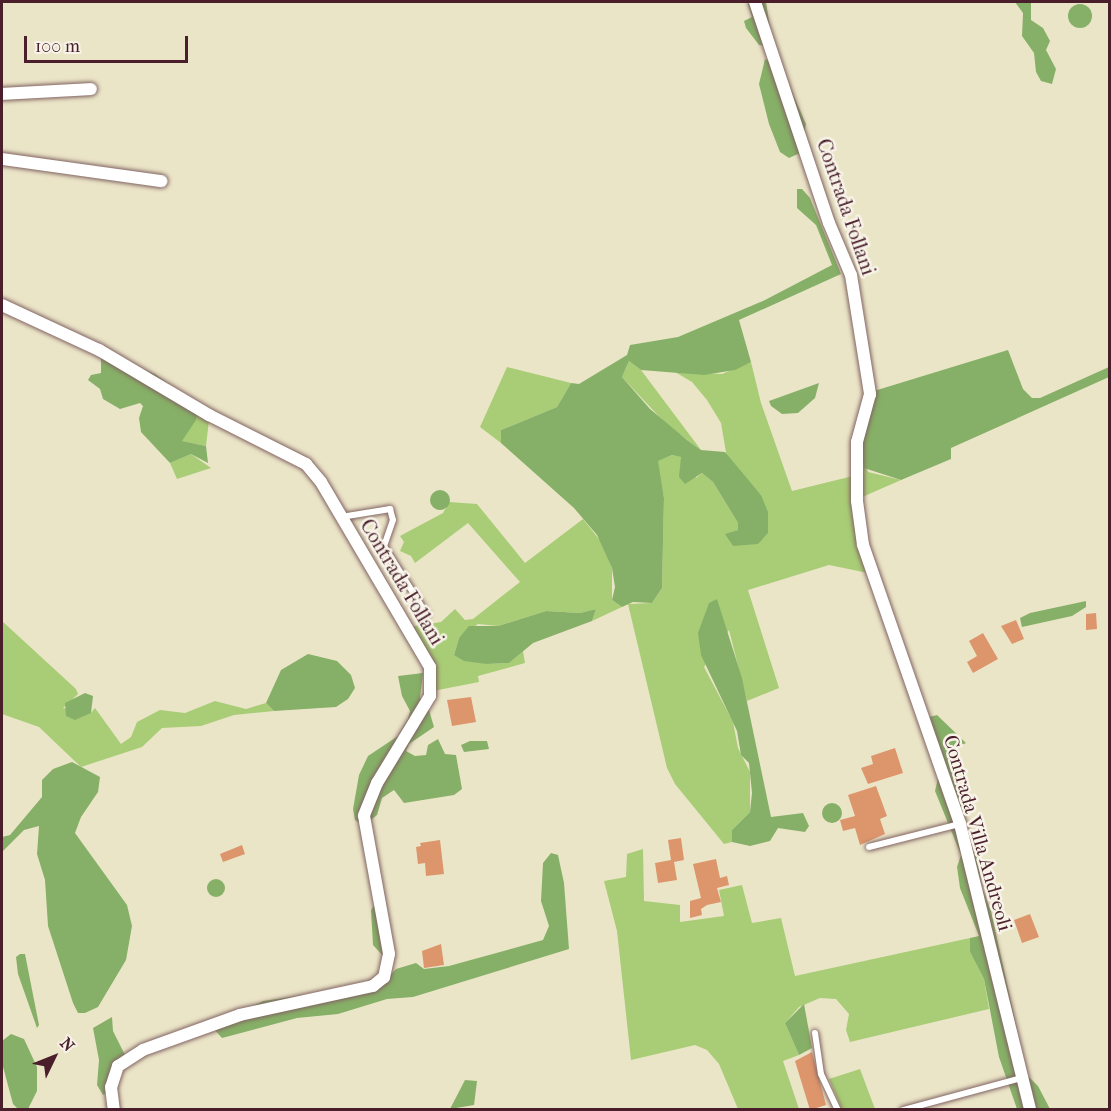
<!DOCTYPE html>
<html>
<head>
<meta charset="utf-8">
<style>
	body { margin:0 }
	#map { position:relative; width:1111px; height:1111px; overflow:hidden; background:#ebe5c8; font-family:"IM FELL French Canon",serif }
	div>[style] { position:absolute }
	.green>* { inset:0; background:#a8cd76 }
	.forest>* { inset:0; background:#86b067 }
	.round { border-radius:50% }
	.building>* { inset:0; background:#dd956c }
	.roads { filter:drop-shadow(0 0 2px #826462) drop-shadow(0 0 2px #826462) }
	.service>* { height:6px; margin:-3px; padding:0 3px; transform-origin:3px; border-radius:3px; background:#fff }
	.minor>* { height:12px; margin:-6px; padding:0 6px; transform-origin:6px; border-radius:6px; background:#fff }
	span { translate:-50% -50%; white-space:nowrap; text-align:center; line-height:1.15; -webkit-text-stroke:5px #f7f3e8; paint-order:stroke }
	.street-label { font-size:20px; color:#4a1f2b }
	.frame { position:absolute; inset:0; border:3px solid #4a1f2b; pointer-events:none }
	.north { position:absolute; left:24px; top:1027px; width:60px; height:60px; -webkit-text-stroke:4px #f7f3e8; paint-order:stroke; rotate:47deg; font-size:16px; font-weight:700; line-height:24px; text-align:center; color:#4a1f2b }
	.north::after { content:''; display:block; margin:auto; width:21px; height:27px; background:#4a1f2b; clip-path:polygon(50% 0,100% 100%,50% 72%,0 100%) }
	.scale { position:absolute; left:24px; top:36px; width:164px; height:27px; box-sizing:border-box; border:3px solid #4a1f2b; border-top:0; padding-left:8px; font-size:18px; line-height:21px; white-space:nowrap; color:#4a1f2b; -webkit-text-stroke:4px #f7f3e8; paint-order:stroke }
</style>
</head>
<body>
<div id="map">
	<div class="green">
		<div style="clip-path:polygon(629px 361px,641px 370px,701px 450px,667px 425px,622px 377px)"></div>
		<div style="clip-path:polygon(751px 362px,761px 403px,792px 491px,853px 476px,853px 513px,868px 573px,829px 565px,748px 590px,779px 688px,747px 701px,729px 630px,704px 667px,733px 722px,738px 748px,750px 772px,750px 812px,732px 830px,732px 842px,724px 844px,675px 784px,667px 768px,628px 604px,652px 603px,662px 588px,664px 498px,657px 461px,672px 455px,682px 457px,696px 478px,702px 473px,713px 482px,738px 523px,738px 530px,731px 533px,750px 545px,761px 495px,727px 458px,721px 423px,707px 400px,692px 382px,675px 372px,722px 374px)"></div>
		<div style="clip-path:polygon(507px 367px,571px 383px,557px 407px,501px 430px,501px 443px,480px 427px)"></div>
		<div style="clip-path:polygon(197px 413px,209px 420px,206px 446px,181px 441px)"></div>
		<div style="clip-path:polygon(861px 452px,868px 472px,901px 480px,860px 498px)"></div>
		<div style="clip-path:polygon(191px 454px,211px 468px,177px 479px,170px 463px)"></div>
		<div style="clip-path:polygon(449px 502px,477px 504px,525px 563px,583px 519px,602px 543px,612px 568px,612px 600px,622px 607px,592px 621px,596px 609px,580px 613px,546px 611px,498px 626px,478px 624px,459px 638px,454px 655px,487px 664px,509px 663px,523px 651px,525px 663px,478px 676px,479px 682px,433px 691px,409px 627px,441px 622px,455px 609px,465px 620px,473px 619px,520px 582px,468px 523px,415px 563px,411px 556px,400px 551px,404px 542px,400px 536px,443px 513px)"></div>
		<div style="clip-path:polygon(2px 621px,76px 689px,78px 694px,63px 708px,91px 713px,95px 708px,121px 744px,131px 737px,137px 722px,160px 710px,185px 713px,215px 701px,246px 709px,266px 703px,274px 711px,234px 715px,201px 726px,162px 728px,142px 747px,81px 767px,39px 727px,2px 714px)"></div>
		<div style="clip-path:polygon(643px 849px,644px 901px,680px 905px,680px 922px,724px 916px,719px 890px,742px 885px,752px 923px,781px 918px,795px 976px,970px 938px,970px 952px,984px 979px,989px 1009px,850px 1042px,846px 1030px,849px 1014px,836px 999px,820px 998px,799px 1007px,785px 1023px,799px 1055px,783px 1061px,799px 1109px,738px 1109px,719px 1064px,707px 1050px,695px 1045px,631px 1060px,617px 931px,604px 881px,626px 877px,627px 854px)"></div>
		<div style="clip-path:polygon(860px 1069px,875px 1109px,842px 1109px,829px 1079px)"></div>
	</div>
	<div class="forest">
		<div style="clip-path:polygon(754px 2px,766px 2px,773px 47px,759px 45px,746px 28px,744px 21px,752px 17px,748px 4px)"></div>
		<div style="clip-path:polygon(1015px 2px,1031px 2px,1031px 20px,1043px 28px,1050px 41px,1046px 50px,1056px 69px,1052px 84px,1041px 81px,1036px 72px,1034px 53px,1022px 36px,1023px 13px)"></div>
		<div class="round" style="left:1068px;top:4px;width:24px;height:24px"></div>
		<div style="clip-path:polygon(765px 59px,781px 67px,806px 124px,800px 153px,789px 158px,780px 152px,769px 124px,759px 84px)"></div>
		<div style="clip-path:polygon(797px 189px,802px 189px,810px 198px,841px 274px,739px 320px,751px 362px,735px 370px,704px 375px,641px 370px,629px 361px,622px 377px,650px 409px,687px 440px,701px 450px,725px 452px,761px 495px,768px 512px,768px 533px,758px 544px,733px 546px,725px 534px,738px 530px,738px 523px,713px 482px,702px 473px,685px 484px,679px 477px,681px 457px,672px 455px,658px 461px,664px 498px,662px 588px,652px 603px,633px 602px,622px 607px,612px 600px,615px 587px,612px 568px,597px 535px,574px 508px,501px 443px,501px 430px,557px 407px,571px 383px,579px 384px,627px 355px,630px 345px,678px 337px,765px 300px,832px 265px,816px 225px,797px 208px)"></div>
		<div style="clip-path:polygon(1008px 350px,1023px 389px,1032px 398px,1040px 398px,1109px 367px,1109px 377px,951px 448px,951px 459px,901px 480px,864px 468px,861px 452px,874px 391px)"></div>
		<div style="clip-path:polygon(101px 352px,155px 374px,199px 406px,196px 420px,182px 441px,206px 446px,208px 463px,191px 454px,170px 463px,141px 432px,139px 418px,143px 406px,140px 403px,120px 409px,103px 399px,100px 389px,88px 380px,91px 375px,101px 373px)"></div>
		<div style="clip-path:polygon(819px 383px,815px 398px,798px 413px,782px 414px,771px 406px,769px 401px)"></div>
		<div class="round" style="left:430px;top:490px;width:20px;height:20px"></div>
		<div style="clip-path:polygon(717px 599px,742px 678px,771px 817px,803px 813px,809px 826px,805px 832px,778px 828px,770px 841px,750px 846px,732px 842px,732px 830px,750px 812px,752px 793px,749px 763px,741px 755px,737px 731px,701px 655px,698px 633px,709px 603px)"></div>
		<div style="clip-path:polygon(1086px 601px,1086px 607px,1072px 616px,1022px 627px,1020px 618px,1030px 613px)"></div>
		<div style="clip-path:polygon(596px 609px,592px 621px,533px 643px,509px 663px,487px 664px,464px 661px,454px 655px,459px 638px,469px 626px,498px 626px,546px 611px,580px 613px)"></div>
		<div style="clip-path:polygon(308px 654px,337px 661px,351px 675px,355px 688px,348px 699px,336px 707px,274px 711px,266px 703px,281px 670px)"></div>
		<div style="clip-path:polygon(423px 673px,420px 698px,429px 710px,434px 727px,409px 744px,406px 751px,415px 756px,426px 755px,428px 745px,438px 739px,445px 754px,456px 755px,462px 789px,454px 795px,404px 803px,394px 790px,382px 798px,377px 815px,364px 826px,355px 820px,353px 809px,359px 775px,368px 756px,398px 736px,408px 719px,410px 711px,402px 696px,398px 676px)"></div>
		<div style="clip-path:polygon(85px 693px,93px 696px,91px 713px,75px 720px,66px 716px,65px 703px)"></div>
		<div style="clip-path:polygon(937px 715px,966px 743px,948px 751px,970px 841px,978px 860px,982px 888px,991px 911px,1027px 1075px,1038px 1086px,1050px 1109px,1017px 1109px,999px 1057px,984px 979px,970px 952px,970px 938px,979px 936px,960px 888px,957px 867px,961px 855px,935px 791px,939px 774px,929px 717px)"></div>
		<div style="clip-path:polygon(470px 741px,487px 741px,489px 749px,464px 752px,461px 745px)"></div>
		<div style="clip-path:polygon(72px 762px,100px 777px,98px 792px,81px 817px,75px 833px,127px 905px,132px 926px,126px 960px,98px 1007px,85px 1013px,78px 1013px,73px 1003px,48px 926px,45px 880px,37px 854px,39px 826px,24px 830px,2px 852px,2px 837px,10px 835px,42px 797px,42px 780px,53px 769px)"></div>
		<div class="round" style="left:822px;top:803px;width:20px;height:20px"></div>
		<div style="clip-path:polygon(551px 853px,558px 855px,564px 883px,569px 949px,413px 997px,387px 999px,338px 1014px,297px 1018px,222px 1038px,212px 1027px,263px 1001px,381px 984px,396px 969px,416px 963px,424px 969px,449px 966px,543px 940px,549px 926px,541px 901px,543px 863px)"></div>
		<div class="round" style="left:207px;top:879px;width:18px;height:18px"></div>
		<div style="clip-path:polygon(375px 904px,383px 956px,373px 945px,371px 910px)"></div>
		<div style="clip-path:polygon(20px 954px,25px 954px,39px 1025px,37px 1028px,18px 974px,16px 957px)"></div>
		<div style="clip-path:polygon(804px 1004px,812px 1048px,799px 1055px,785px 1023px)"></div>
		<div style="clip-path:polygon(112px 1017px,113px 1031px,126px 1057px,109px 1092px,103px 1095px,97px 1085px,99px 1060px,93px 1028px)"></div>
		<div style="clip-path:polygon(11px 1034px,24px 1039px,37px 1067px,37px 1091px,28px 1109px,18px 1109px,13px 1104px,2px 1063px,2px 1041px)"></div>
		<div style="clip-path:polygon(465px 1080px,477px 1081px,474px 1105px,450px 1109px)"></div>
	</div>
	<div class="building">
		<div style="clip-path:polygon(1096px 613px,1097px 629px,1086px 630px,1086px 614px)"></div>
		<div style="clip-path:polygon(1016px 620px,1024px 639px,1012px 644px,1001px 626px)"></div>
		<div style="clip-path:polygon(983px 633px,998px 659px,973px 673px,967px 662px,977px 656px,969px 641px)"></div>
		<div style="clip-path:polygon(471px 697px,476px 722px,452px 726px,447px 700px)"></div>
		<div style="clip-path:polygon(895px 748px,903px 773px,868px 784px,861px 768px,873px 764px,871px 756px)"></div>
		<div style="clip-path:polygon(876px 786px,887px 816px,880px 819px,885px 834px,860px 845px,855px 828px,843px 831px,840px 820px,855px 816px,848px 795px)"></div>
		<div style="clip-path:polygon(681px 838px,684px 860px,674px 862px,677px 880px,658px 883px,655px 863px,671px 860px,668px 840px)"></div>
		<div style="clip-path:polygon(440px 840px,444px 874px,426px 876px,425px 863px,418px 864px,416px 847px,421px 846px,420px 843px)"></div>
		<div style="clip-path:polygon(242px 845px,245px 854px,223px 862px,220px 854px)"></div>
		<div style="clip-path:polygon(716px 859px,720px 878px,727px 876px,729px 885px,717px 888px,721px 902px,707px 905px,701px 909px,702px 915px,690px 918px,690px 901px,701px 898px,693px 864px)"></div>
		<div style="clip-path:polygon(1030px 914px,1039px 937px,1022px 943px,1014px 920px)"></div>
		<div style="clip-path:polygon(441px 944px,444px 965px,424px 968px,422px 951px)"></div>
		<div style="clip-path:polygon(812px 1052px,826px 1105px,810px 1110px,795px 1061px)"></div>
	</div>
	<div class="roads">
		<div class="service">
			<div style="left:341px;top:517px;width:50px;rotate:-9.3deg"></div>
			<div style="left:390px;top:509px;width:11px;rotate:75deg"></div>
			<div style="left:393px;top:520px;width:28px;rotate:109deg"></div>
			<div style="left:384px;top:546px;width:81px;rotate:58.1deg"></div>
			<div style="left:869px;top:847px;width:94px;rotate:-14.2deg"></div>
			<div style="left:815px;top:1033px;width:41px;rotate:81.7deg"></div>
			<div style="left:821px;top:1074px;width:40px;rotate:65deg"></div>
			<div style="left:903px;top:1110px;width:123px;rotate:-15.1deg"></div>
		</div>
		<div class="minor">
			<div style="left:755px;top:2px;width:233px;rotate:71.5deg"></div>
			<div style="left:829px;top:223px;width:56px;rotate:67.1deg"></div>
			<div style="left:851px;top:275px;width:121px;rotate:80.9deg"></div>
			<div style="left:870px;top:394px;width:50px;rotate:105.2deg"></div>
			<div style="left:857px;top:442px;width:59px;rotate:90deg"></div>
			<div style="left:857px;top:501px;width:44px;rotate:82.2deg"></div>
			<div style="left:863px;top:545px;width:295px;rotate:70.8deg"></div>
			<div style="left:960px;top:824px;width:294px;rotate:76.2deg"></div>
			<div style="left:2px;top:94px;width:89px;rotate:-3.2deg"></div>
			<div style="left:2px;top:159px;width:161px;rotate:7.9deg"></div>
			<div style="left:2px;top:305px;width:107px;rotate:24.9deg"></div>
			<div style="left:99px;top:350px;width:128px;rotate:30.6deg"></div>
			<div style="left:209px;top:415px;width:109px;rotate:26.8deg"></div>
			<div style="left:306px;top:464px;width:23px;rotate:50deg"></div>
			<div style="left:321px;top:482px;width:215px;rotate:59.5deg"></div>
			<div style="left:430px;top:667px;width:29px;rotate:90deg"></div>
			<div style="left:430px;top:696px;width:102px;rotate:121.3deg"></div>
			<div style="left:377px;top:783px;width:35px;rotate:112deg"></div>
			<div style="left:364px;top:816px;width:140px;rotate:79.7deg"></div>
			<div style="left:389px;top:954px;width:24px;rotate:102deg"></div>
			<div style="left:384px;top:977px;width:14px;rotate:141deg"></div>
			<div style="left:373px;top:986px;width:136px;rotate:167.7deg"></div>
			<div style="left:240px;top:1015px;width:103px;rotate:160.2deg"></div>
			<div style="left:143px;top:1050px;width:30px;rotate:147deg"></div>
			<div style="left:118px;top:1066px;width:22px;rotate:108deg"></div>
			<div style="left:111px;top:1087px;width:23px;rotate:83deg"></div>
		</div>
	</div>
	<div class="street-label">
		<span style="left:846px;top:207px;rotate:71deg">Contrada Follani</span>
		<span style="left:402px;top:582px;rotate:59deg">Contrada Follani</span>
		<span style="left:978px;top:833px;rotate:74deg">Contrada Villa Andreoli</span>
	</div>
	<div class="frame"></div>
	<div class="north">N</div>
	<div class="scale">100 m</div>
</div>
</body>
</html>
